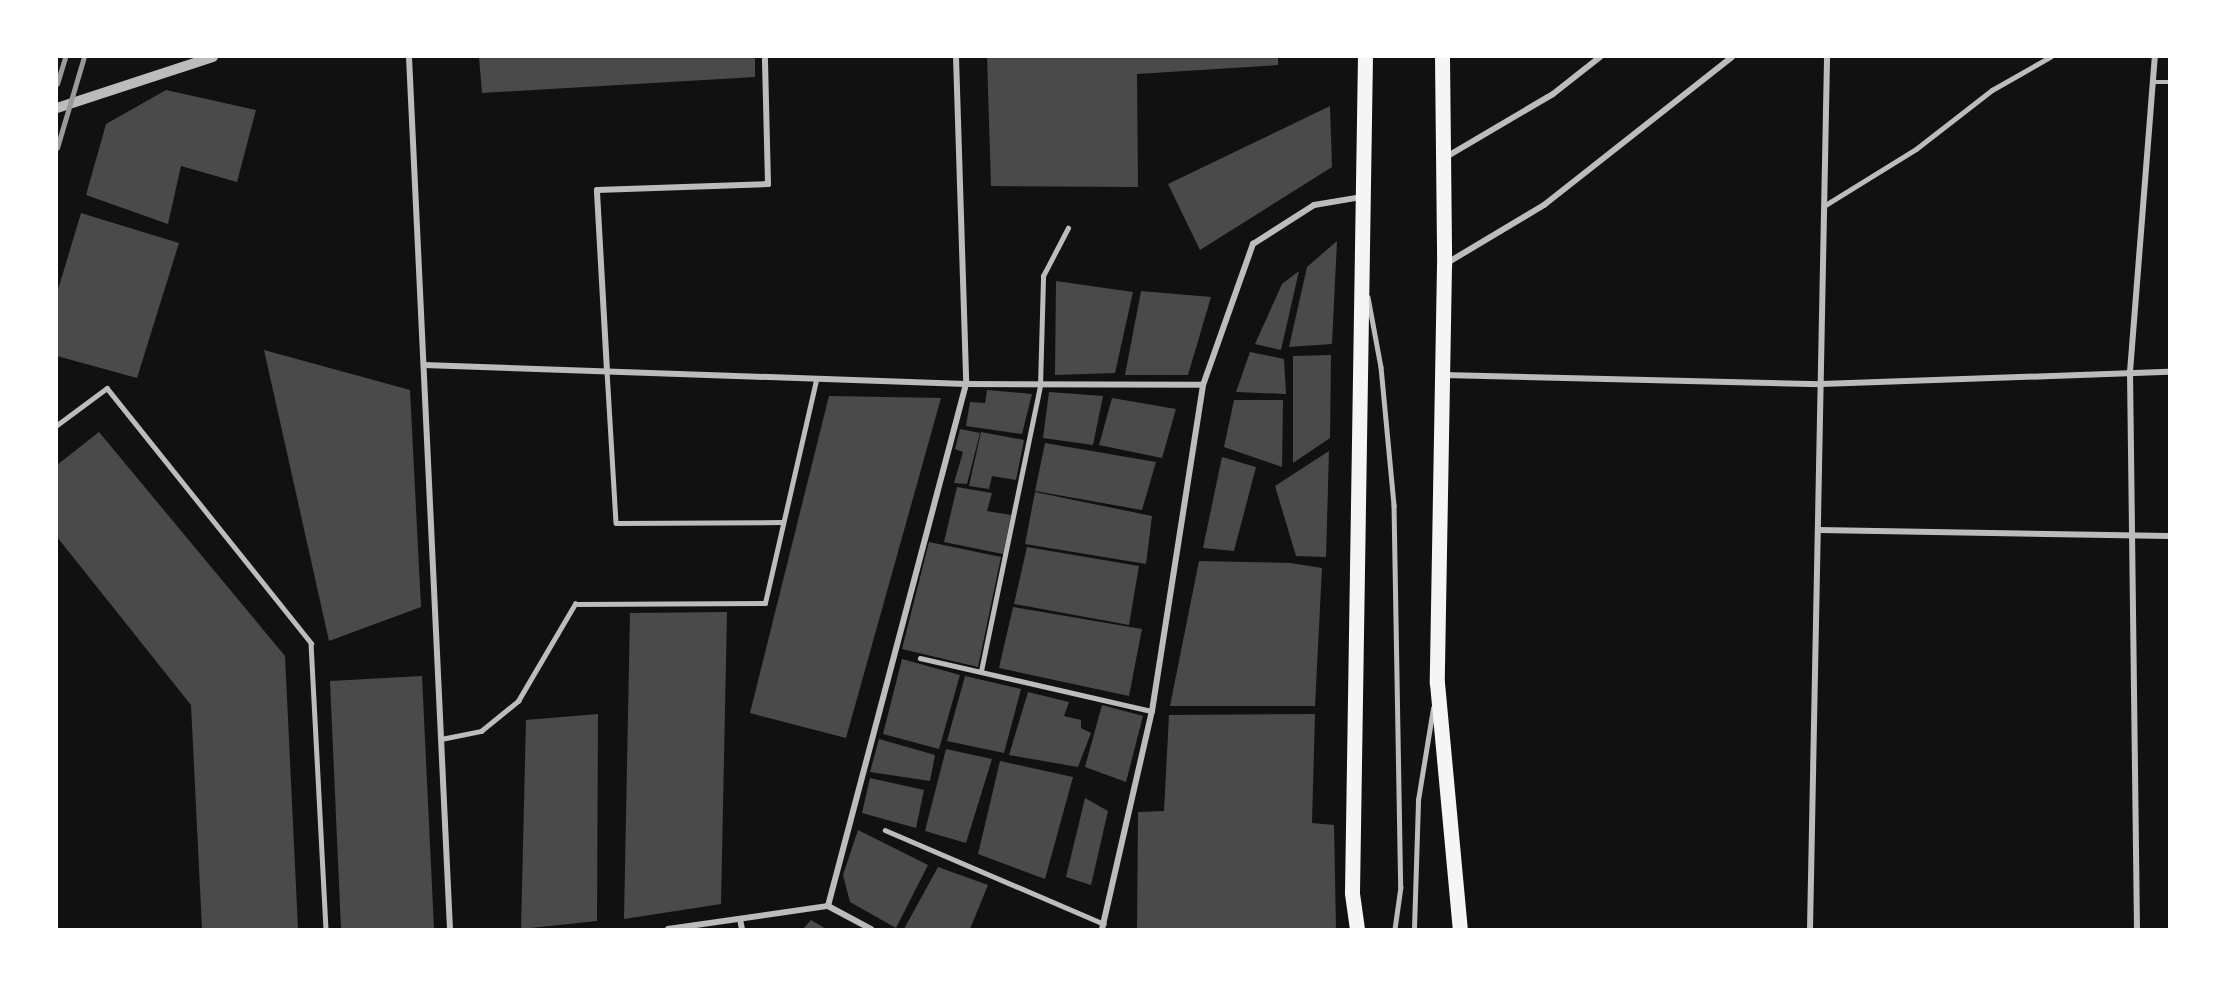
<!DOCTYPE html>
<html>
<head>
<meta charset="utf-8">
<style>
	body { margin:0 }
	#map { position:relative; width:2226px; height:986px; overflow:hidden; background:#111; font-family:"PT Sans",sans-serif }
	div>[style] { position:absolute }
	.building>* { inset:0; background:#4a4a4a }
	.service>* { height:4.5px; margin:-2.25px; padding:0 2.25px; transform-origin:2.25px; border-radius:2.25px; background:#bcbcbc }
	.minor>* { height:6px; margin:-3px; padding:0 3px; transform-origin:3px; border-radius:3px; background:#bcbcbc }
	.tertiary>* { height:10px; margin:-5px; padding:0 5px; transform-origin:5px; border-radius:5px; background:#bcbcbc }
	.primary>* { height:15px; margin:-7.5px; padding:0 7.5px; transform-origin:7.5px; border-radius:7.5px; background:#f5f5f5 }
	.rail>* { height:4.5px; margin:-2.25px; padding:0 2.25px; transform-origin:2.25px; border-radius:2.25px; background:#9a9a9a }
	span { translate:-50% -50%; white-space:nowrap; text-align:center; line-height:1.15; -webkit-text-stroke:4.5px #fff; paint-order:stroke }
	.frame { position:absolute; inset:0; border:58px solid #fff; pointer-events:none }
</style>
</head>
<body>
<div id="map">
	<div class="building">
		<div style="clip-path:polygon(479px 57px,755px 57px,755px 77px,482px 93px)"></div>
		<div style="clip-path:polygon(987px 57px,1278px 57px,1278px 65px,1137px 74px,1138px 187px,991px 186px)"></div>
		<div style="clip-path:polygon(166px 90px,256px 110px,237px 182px,181px 166px,168px 224px,86px 195px,106px 124px)"></div>
		<div style="clip-path:polygon(1330px 106px,1332px 167px,1200px 250px,1168px 184px)"></div>
		<div style="clip-path:polygon(81px 213px,179px 243px,137px 378px,57px 356px,57px 293px)"></div>
		<div style="clip-path:polygon(1337px 241px,1332px 344px,1289px 347px,1307px 267px)"></div>
		<div style="clip-path:polygon(1299px 271px,1281px 350px,1255px 344px,1282px 284px)"></div>
		<div style="clip-path:polygon(1056px 281px,1133px 292px,1115px 373px,1055px 375px)"></div>
		<div style="clip-path:polygon(1141px 291px,1211px 297px,1188px 375px,1125px 375px)"></div>
		<div style="clip-path:polygon(264px 350px,410px 390px,421px 607px,329px 641px)"></div>
		<div style="clip-path:polygon(1250px 352px,1284px 359px,1286px 394px,1236px 392px)"></div>
		<div style="clip-path:polygon(1331px 355px,1330px 438px,1293px 463px,1293px 356px)"></div>
		<div style="clip-path:polygon(987px 390px,1032px 394px,1022px 434px,966px 426px,970px 402px,985px 403px)"></div>
		<div style="clip-path:polygon(1049px 392px,1103px 396px,1093px 445px,1043px 438px)"></div>
		<div style="clip-path:polygon(829px 396px,941px 398px,846px 738px,750px 713px)"></div>
		<div style="clip-path:polygon(1112px 398px,1176px 409px,1162px 458px,1099px 445px)"></div>
		<div style="clip-path:polygon(1234px 400px,1283px 400px,1282px 467px,1224px 447px)"></div>
		<div style="clip-path:polygon(960px 429px,980px 433px,967px 484px,954px 483px,963px 452px,955px 449px)"></div>
		<div style="clip-path:polygon(99px 432px,285px 656px,298px 929px,202px 929px,191px 705px,57px 537px,57px 465px)"></div>
		<div style="clip-path:polygon(981px 432px,1024px 440px,1016px 480px,992px 476px,989px 489px,969px 486px)"></div>
		<div style="clip-path:polygon(1045px 443px,1156px 462px,1142px 510px,1035px 491px)"></div>
		<div style="clip-path:polygon(1329px 451px,1326px 557px,1296px 556px,1275px 486px)"></div>
		<div style="clip-path:polygon(1222px 457px,1256px 467px,1234px 551px,1203px 548px)"></div>
		<div style="clip-path:polygon(957px 487px,992px 493px,987px 511px,1011px 515px,1003px 554px,944px 542px)"></div>
		<div style="clip-path:polygon(1035px 492px,1152px 516px,1146px 564px,1025px 544px)"></div>
		<div style="clip-path:polygon(929px 542px,1001px 557px,978px 667px,902px 649px)"></div>
		<div style="clip-path:polygon(1027px 547px,1139px 566px,1129px 625px,1014px 604px)"></div>
		<div style="clip-path:polygon(1199px 561px,1290px 563px,1322px 568px,1315px 706px,1170px 706px)"></div>
		<div style="clip-path:polygon(1013px 607px,1142px 629px,1129px 696px,999px 668px)"></div>
		<div style="clip-path:polygon(727px 612px,721px 904px,624px 919px,630px 613px)"></div>
		<div style="clip-path:polygon(902px 659px,960px 675px,939px 749px,883px 734px)"></div>
		<div style="clip-path:polygon(422px 676px,434px 929px,341px 929px,330px 681px)"></div>
		<div style="clip-path:polygon(965px 676px,1021px 689px,1004px 753px,947px 741px)"></div>
		<div style="clip-path:polygon(1028px 692px,1069px 702px,1064px 716px,1081px 720px,1081px 728px,1091px 733px,1078px 767px,1009px 755px)"></div>
		<div style="clip-path:polygon(1102px 705px,1143px 716px,1126px 782px,1085px 767px)"></div>
		<div style="clip-path:polygon(598px 714px,597px 921px,521px 929px,526px 720px)"></div>
		<div style="clip-path:polygon(1315px 714px,1312px 823px,1334px 825px,1336px 929px,1137px 929px,1138px 812px,1164px 811px,1169px 715px)"></div>
		<div style="clip-path:polygon(879px 739px,935px 755px,930px 781px,870px 772px)"></div>
		<div style="clip-path:polygon(946px 749px,992px 759px,966px 843px,925px 831px)"></div>
		<div style="clip-path:polygon(1000px 761px,1073px 777px,1045px 879px,978px 854px)"></div>
		<div style="clip-path:polygon(870px 778px,924px 790px,916px 828px,862px 813px)"></div>
		<div style="clip-path:polygon(1085px 798px,1108px 811px,1091px 885px,1066px 877px)"></div>
		<div style="clip-path:polygon(858px 830px,928px 865px,896px 928px,850px 902px,843px 875px)"></div>
		<div style="clip-path:polygon(938px 867px,988px 885px,970px 929px,904px 929px)"></div>
		<div style="clip-path:polygon(811px 920px,826px 929px,803px 929px)"></div>
	</div>
	<div class="service">
		<div style="left:2154px;top:82px;width:15px"></div>
		<div style="left:1824px;top:206px;width:108px;rotate:-31.8deg"></div>
		<div style="left:1916px;top:149px;width:96px;rotate:-37.8deg"></div>
		<div style="left:1992px;top:90px;width:67px;rotate:-29.6deg"></div>
		<div style="left:1368px;top:297px;width:71px;rotate:79.5deg"></div>
		<div style="left:1381px;top:367px;width:139px;rotate:84.6deg"></div>
		<div style="left:1394px;top:505px;width:382px;rotate:89deg"></div>
		<div style="left:1401px;top:887px;width:42px;rotate:98.1deg"></div>
		<div style="left:607px;top:371px;width:152px;rotate:86.6deg"></div>
		<div style="left:616px;top:523px;width:167px;rotate:-0.3deg"></div>
		<div style="left:57px;top:425px;width:62px;rotate:-36.5deg"></div>
		<div style="left:107px;top:388px;width:327px;rotate:51.3deg"></div>
		<div style="left:311px;top:643px;width:286px;rotate:87deg"></div>
		<div style="left:920px;top:658px;width:238px;rotate:12.9deg"></div>
		<div style="left:981px;top:671px;width:291px;rotate:-78.3deg"></div>
		<div style="left:1040px;top:386px;width:110px;rotate:-88.4deg"></div>
		<div style="left:1043px;top:276px;width:54px;rotate:-62.5deg"></div>
		<div style="left:441px;top:739px;width:41px;rotate:-11.3deg"></div>
		<div style="left:481px;top:731px;width:48px;rotate:-39deg"></div>
		<div style="left:518px;top:701px;width:113px;rotate:-59.6deg"></div>
		<div style="left:575px;top:604px;width:190px;rotate:-0.3deg"></div>
		<div style="left:765px;top:603px;width:228px;rotate:-77.1deg"></div>
		<div style="left:885px;top:830px;width:238px;rotate:23.2deg"></div>
		<div style="left:1414px;top:929px;width:129px;rotate:-88.2deg"></div>
		<div style="left:1418px;top:800px;width:93px;rotate:-80.7deg"></div>
	</div>
	<div class="minor">
		<div style="left:409px;top:57px;width:873px;rotate:87.31deg"></div>
		<div style="left:956px;top:57px;width:327px;rotate:88.2deg"></div>
		<div style="left:966px;top:384px;width:237px;rotate:0.2deg"></div>
		<div style="left:1446px;top:157px;width:124px;rotate:-30.5deg"></div>
		<div style="left:1553px;top:94px;width:60px;rotate:-38.2deg"></div>
		<div style="left:1447px;top:263px;width:113px;rotate:-30.9deg"></div>
		<div style="left:1544px;top:205px;width:239px;rotate:-38.2deg"></div>
		<div style="left:424px;top:365px;width:542px;rotate:2.01deg"></div>
		<div style="left:966px;top:384px;width:540px;rotate:104.81deg"></div>
		<div style="left:607px;top:371px;width:181px;rotate:-93.2deg"></div>
		<div style="left:597px;top:190px;width:171px;rotate:-2deg"></div>
		<div style="left:768px;top:184px;width:127px;rotate:-91.4deg"></div>
		<div style="left:1444px;top:375px;width:377px;rotate:1.4deg"></div>
		<div style="left:1821px;top:384px;width:348px;rotate:-2deg"></div>
		<div style="left:1819px;top:530px;width:350px;rotate:1deg"></div>
		<div style="left:740px;top:919px;width:10px;rotate:79deg"></div>
		<div style="left:668px;top:929px;width:162px;rotate:-8.2deg"></div>
		<div style="left:828px;top:906px;width:49px;rotate:28.1deg"></div>
		<div style="left:1102px;top:929px;width:224px;rotate:-77.1deg"></div>
		<div style="left:1152px;top:711px;width:330px;rotate:-81.1deg"></div>
		<div style="left:1203px;top:385px;width:150px;rotate:-70.5deg"></div>
		<div style="left:1253px;top:244px;width:72px;rotate:-32.6deg"></div>
		<div style="left:1314px;top:205px;width:49px;rotate:-9.5deg"></div>
		<div style="left:1810px;top:929px;width:872px;rotate:-88.88deg"></div>
		<div style="left:2137px;top:929px;width:557px;rotate:-90.72deg"></div>
		<div style="left:2130px;top:372px;width:316px;rotate:-85.5deg"></div>
	</div>
	<div class="tertiary">
		<div style="left:57px;top:108px;width:164px;rotate:-18.1deg"></div>
	</div>
	<div class="primary">
		<div style="left:1442px;top:57px;width:208px;rotate:89.4deg"></div>
		<div style="left:1444px;top:265px;width:418px;rotate:91deg"></div>
		<div style="left:1437px;top:683px;width:247px;rotate:84.7deg"></div>
		<div style="left:1357px;top:929px;width:37px;rotate:-98deg"></div>
		<div style="left:1352px;top:892px;width:835px;rotate:-89.11deg"></div>
	</div>
	<div class="rail">
		<div style="left:57px;top:84px;width:28px;rotate:-73deg"></div>
		<div style="left:57px;top:148px;width:95px;rotate:-73.5deg"></div>
	</div>
	<div class="frame"></div>
</div>
</body>
</html>
